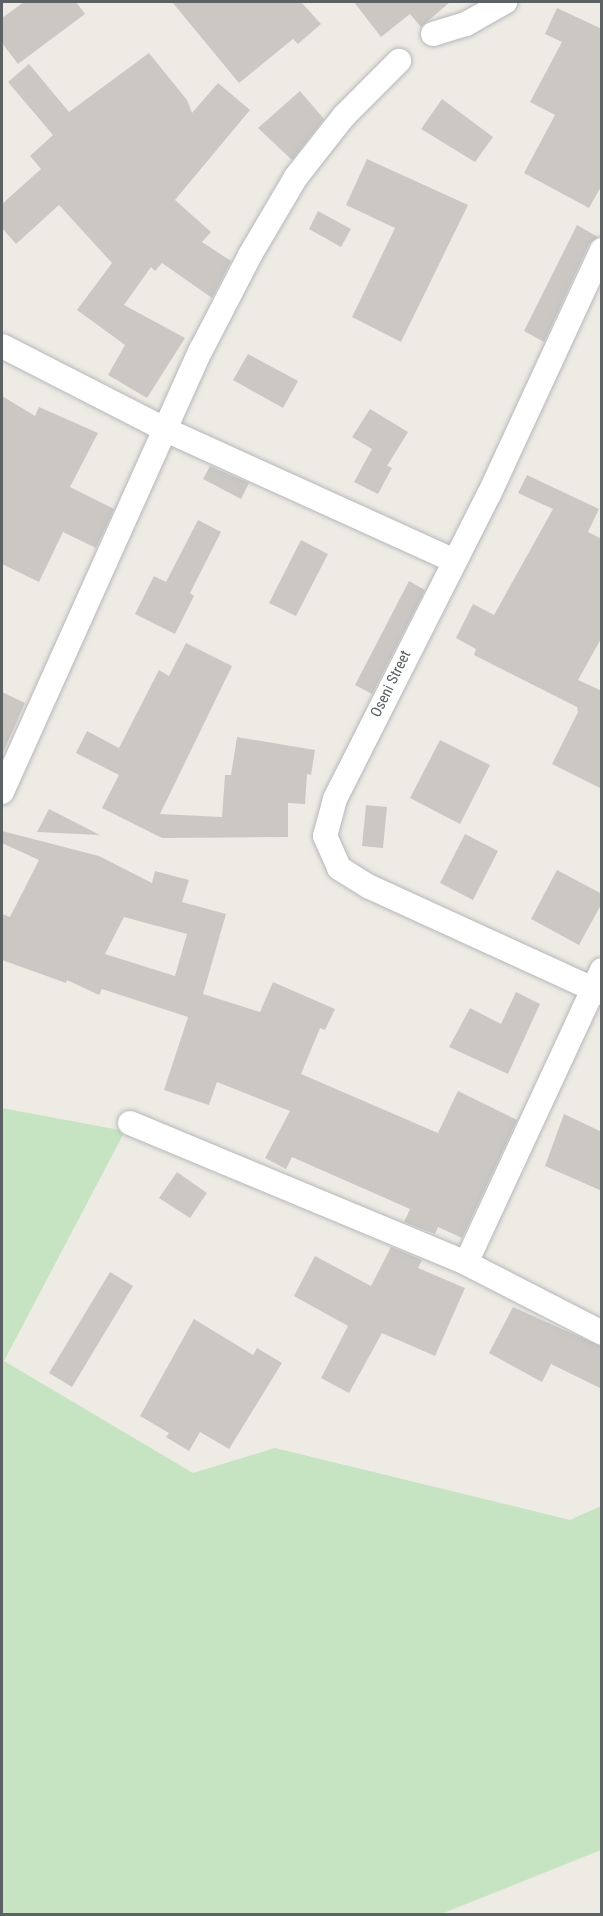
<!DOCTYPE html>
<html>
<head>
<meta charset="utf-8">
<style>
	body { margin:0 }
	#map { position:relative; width:603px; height:1916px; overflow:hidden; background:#eeebe4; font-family:"Roboto Condensed",sans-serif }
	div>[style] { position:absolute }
	.green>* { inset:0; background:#c6e4c2 }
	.building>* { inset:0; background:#cbc8c4 }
	.roads { filter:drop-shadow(0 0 2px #b5b7ba) drop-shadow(0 0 2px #b5b7ba) }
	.minor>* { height:24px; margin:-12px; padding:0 12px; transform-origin:12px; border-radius:12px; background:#fff }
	span { translate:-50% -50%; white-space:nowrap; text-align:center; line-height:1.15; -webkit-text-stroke:6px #fff; paint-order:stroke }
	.street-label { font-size:15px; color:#5c6164 }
	.frame { position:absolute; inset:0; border:3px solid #5c6164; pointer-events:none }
</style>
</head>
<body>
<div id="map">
	<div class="green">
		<div style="clip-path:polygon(2px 1108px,125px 1131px,4px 1361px,193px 1473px,275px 1448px,570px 1520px,601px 1506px,601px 1850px,441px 1914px,2px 1914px)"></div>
	</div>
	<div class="building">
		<div style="clip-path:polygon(24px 2px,76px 2px,85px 14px,18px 64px,2px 43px,2px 18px)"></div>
		<div style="clip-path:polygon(172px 2px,301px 2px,321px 24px,298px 44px,293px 39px,239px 83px)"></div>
		<div style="clip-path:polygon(354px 2px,450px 2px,421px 27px,410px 14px,381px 37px)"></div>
		<div style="clip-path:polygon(557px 8px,602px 29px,602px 185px,589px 208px,524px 173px,555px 115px,530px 102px,562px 42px,545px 34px)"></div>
		<div style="clip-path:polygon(149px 53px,187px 100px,192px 113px,218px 83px,250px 110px,175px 200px,211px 232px,202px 242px,231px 261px,212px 298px,162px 263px,155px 271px,151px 267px,124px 305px,185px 338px,147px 398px,108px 375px,125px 345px,77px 310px,112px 263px,59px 205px,16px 244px,2px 228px,2px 204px,41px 169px,30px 156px,53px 135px,8px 82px,29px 64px,69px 112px)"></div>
		<div style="clip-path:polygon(300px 91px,324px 119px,292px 160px,258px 128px)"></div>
		<div style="clip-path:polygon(442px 99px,493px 137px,475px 162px,421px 129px)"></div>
		<div style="clip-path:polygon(367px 159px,468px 205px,401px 342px,352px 317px,395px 228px,346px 205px)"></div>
		<div style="clip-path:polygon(318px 211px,351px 229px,341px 247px,309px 229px)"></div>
		<div style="clip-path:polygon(577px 225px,598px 237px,589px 244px,544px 342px,524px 331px)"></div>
		<div style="clip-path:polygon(248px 354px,298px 381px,283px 408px,233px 380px)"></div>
		<div style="clip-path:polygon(2px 396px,35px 416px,39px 407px,98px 433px,70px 487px,114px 509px,96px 548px,63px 532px,39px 582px,2px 564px)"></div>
		<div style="clip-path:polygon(370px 409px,408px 432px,387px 466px,392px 468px,378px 494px,354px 482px,372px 449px,352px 437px)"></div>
		<div style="clip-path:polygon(210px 466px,249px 483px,241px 499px,203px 479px)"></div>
		<div style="clip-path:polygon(527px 475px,599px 509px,588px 532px,602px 539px,602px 637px,578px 680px,602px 691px,602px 789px,552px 764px,578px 712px,577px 707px,474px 655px,476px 649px,456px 638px,473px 604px,494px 615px,553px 509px,518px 493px)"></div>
		<div style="clip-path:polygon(198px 520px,221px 532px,190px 593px,194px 596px,175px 634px,135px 614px,154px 576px,166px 582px)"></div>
		<div style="clip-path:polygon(301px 540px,328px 554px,296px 616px,269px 603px)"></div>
		<div style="clip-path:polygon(409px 581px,425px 590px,372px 694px,355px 685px)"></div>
		<div style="clip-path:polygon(186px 643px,232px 666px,160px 814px,222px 817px,225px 775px,231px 775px,237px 737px,315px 750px,311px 775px,307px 774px,305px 804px,288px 803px,288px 837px,162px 838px,102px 808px,119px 775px,76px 753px,87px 731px,119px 748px,159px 670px,169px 676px)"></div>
		<div style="clip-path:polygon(2px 692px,25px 703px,2px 755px)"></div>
		<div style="clip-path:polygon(440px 740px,490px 765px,460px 824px,410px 798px)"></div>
		<div style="clip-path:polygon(366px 805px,387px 807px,383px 848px,362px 846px)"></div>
		<div style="clip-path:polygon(49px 809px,100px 835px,37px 832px)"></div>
		<div style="clip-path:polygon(evenodd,2px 831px,99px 856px,152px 883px,155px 871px,189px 880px,182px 902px,226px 914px,203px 994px,260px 1012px,273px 982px,335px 1009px,325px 1030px,320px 1028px,301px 1074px,438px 1133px,458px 1091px,517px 1120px,462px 1238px,438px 1227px,435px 1234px,404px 1222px,410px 1209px,292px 1157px,286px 1169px,265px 1158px,290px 1111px,217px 1082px,209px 1105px,164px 1090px,188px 1017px,102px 989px,99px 995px,67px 980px,66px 983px,2px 960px,2px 914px,10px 917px,39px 860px,2px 843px,2px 831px,124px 917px,187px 934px,175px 976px,105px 954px,124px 917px)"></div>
		<div style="clip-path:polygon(465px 834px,498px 851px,473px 900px,440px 883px)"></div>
		<div style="clip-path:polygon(557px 870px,602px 894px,602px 903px,579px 945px,531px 919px)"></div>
		<div style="clip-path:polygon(516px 992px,540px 1004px,508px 1074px,449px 1047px,470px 1008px,501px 1024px)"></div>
		<div style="clip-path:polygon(564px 1114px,602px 1132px,602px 1191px,545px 1166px)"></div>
		<div style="clip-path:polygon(177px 1172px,207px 1193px,190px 1218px,159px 1198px)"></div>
		<div style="clip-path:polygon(391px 1247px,422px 1260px,418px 1268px,465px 1288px,435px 1356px,382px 1333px,349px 1393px,321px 1378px,348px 1326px,294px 1296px,315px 1256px,371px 1286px)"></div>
		<div style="clip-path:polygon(110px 1272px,133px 1286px,72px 1387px,49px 1373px)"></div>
		<div style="clip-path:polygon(513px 1307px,602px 1347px,602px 1389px,551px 1364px,542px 1382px,489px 1353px)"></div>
		<div style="clip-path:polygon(194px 1319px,253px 1355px,257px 1348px,282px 1363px,229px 1449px,200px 1432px,189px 1451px,166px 1437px,169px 1433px,140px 1416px)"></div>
	</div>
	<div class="roads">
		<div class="minor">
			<div style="left:433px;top:34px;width:34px;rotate:-17deg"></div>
			<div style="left:466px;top:24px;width:45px;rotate:-29.4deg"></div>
			<div style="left:602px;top:250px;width:269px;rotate:114.8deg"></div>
			<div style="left:489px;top:494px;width:342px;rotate:116.8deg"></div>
			<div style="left:335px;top:799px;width:38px;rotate:105deg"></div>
			<div style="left:325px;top:836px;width:35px;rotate:66deg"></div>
			<div style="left:339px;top:868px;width:36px;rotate:32deg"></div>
			<div style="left:370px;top:887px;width:255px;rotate:24.6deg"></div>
			<div style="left:2px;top:346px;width:184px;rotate:27.1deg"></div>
			<div style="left:166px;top:430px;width:315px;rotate:24.4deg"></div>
			<div style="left:2px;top:792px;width:485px;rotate:-65.8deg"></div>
			<div style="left:201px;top:350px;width:107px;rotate:-62.7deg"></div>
			<div style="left:250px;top:255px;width:91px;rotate:-59.5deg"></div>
			<div style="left:296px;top:177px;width:78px;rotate:-51.8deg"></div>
			<div style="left:344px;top:116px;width:78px;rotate:-45deg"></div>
			<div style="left:602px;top:970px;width:323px;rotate:114.9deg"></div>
			<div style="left:466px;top:1263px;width:153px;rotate:27.2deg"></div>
			<div style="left:130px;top:1123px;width:364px;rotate:22.6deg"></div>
		</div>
	</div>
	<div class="street-label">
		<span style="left:391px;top:684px;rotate:-64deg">Oseni Street</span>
	</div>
	<div class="frame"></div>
</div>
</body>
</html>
